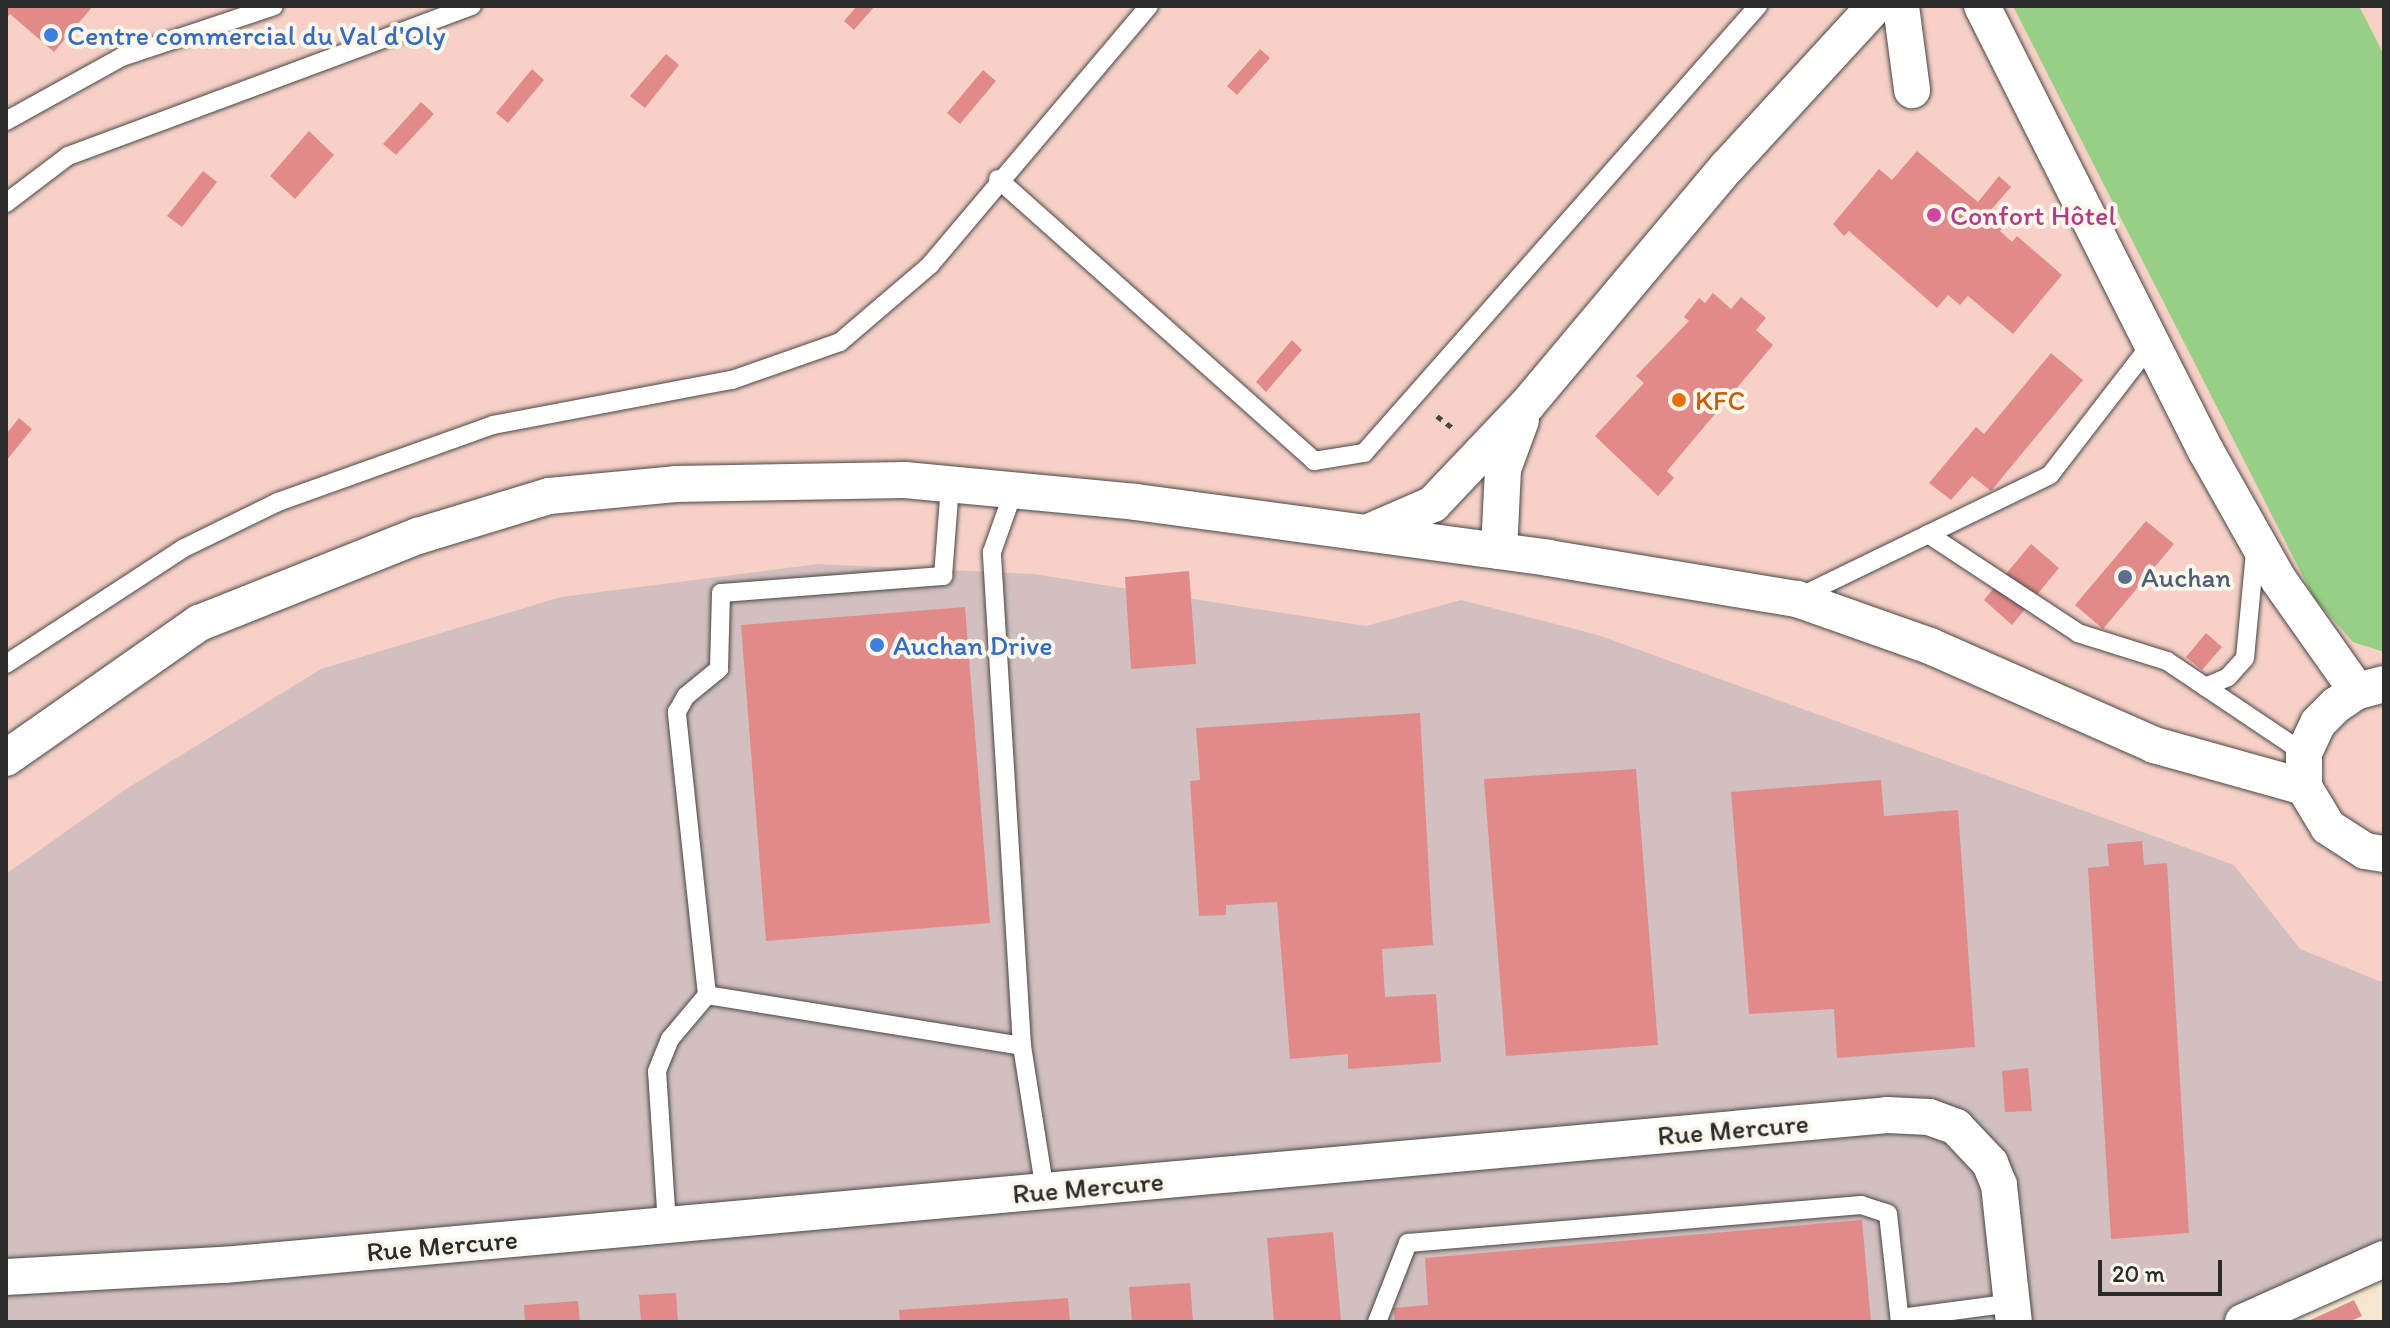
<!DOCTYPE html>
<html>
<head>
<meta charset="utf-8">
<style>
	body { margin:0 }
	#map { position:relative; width:2390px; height:1328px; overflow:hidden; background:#f6e6cf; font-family:Itim,sans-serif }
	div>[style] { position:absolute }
	.built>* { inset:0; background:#f7d1c7 }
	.industrial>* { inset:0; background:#d2bfc0 }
	.green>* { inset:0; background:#97d084 }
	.building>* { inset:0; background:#e18a89 }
	.path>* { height:5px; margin-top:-2.5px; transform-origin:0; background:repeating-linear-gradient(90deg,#494744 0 6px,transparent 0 12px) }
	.roads { filter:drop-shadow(0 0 2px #494744) drop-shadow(0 0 2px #494744) }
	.service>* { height:18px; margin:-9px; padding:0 9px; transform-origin:9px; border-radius:9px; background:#fff }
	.minor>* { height:36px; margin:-18px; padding:0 18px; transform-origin:18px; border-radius:18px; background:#fff }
	.dots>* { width:22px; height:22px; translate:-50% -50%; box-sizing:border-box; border:4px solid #fbf7ec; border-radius:50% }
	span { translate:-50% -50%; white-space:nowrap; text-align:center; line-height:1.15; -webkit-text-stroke:8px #fbf7ec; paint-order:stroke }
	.shop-label { font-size:28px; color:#366cbe }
	.left { translate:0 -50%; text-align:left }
	.hotel-label { font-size:28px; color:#b23c85 }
	.food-label { font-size:28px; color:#c56008 }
	.service-label { font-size:28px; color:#4e5e75 }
	.street-label { font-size:28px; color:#2b2b2b }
	.frame { position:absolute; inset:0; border:8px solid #2b2b2b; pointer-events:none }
	.scale { position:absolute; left:2098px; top:1260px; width:124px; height:36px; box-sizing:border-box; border:4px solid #2b2b2b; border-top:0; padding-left:10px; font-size:24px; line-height:28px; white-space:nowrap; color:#2b2b2b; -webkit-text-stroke:6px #fbf7ec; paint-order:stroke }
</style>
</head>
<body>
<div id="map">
	<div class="built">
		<div style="clip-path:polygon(6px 6px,2384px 6px,2384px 1245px,2208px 1322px,6px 1322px)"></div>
	</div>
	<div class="industrial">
		<div style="clip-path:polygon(818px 564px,1033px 574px,1366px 626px,1461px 600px,1598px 635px,2234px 865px,2300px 949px,2384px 983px,2384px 1251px,2239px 1322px,6px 1322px,6px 874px,126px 789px,321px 669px,561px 597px)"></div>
	</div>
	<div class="green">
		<div style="clip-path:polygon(2013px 6px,2359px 6px,2384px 55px,2384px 652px,2353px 642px,2314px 598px)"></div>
	</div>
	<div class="building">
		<div style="clip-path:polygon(6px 6px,93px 6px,54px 52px,10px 14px,6px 19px)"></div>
		<div style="clip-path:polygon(857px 6px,875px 6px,854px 30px,844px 21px)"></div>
		<div style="clip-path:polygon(1260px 49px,1270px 58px,1237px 95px,1227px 86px)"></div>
		<div style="clip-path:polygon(666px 54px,679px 65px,645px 108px,630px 96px)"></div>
		<div style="clip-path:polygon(532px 69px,544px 80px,508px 123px,496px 113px)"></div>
		<div style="clip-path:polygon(983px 70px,996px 81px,960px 124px,947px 113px)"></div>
		<div style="clip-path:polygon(421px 102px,434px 114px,396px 155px,383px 144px)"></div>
		<div style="clip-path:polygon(309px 131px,334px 155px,295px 199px,270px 176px)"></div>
		<div style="clip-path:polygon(1917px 151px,1978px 202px,1999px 176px,2011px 187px,1989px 212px,2004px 225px,2000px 231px,2012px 242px,2017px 236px,2062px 275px,2013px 334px,1968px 296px,1960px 305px,1948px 295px,1937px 308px,1849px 231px,1844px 236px,1833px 224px,1879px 169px,1892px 180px)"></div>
		<div style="clip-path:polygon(203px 171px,217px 182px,182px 227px,167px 216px)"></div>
		<div style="clip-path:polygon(1713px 293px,1731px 309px,1741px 297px,1766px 318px,1756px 330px,1773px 345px,1667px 471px,1674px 478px,1658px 496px,1595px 436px,1644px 383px,1636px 376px,1689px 321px,1684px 317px,1699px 298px,1705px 303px)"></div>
		<div style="clip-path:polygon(1292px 340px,1302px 350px,1266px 392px,1256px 382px)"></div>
		<div style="clip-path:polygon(2051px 353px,2083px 380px,1991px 491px,1972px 476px,1951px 500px,1929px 483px,1976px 427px,1984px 434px)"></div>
		<div style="clip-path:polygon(19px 418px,32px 429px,6px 461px,6px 434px)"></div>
		<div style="clip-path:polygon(2146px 521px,2174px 544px,2103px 629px,2075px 605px)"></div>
		<div style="clip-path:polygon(2031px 544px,2059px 568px,2012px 625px,1984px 600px)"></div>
		<div style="clip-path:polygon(1189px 571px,1196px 664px,1131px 669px,1125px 577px)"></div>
		<div style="clip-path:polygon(965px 607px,990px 923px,766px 941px,741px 625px)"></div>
		<div style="clip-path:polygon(2206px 633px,2222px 647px,2202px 670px,2186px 657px)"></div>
		<div style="clip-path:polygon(1420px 713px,1433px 945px,1382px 949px,1385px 997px,1436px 994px,1441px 1062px,1348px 1069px,1348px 1054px,1290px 1059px,1277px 902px,1226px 905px,1226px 915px,1199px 916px,1190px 781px,1200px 780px,1196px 728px)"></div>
		<div style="clip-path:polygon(1636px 769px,1658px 1045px,1506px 1056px,1484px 779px)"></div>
		<div style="clip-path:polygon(1881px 780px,1884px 816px,1958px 810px,1975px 1047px,1837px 1058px,1834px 1009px,1749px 1014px,1731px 792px)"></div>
		<div style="clip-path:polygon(2142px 841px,2144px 865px,2167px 863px,2189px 1233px,2111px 1239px,2088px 868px,2109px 866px,2107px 844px)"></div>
		<div style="clip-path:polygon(2028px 1068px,2032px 1111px,2005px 1112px,2002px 1071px)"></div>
		<div style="clip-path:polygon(1862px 1220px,1871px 1322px,1395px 1322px,1393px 1308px,1428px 1305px,1425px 1258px)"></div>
		<div style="clip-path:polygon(1333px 1232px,1341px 1322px,1274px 1322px,1267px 1238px)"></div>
		<div style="clip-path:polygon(1190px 1283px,1193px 1322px,1132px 1322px,1129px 1287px)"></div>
		<div style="clip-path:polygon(676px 1293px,678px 1322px,641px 1322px,639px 1295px)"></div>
		<div style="clip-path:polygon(1068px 1298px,1070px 1322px,900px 1322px,899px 1310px)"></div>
		<div style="clip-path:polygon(2354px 1300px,2362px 1316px,2349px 1322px,2306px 1322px)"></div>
		<div style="clip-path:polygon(578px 1301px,580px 1322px,525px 1322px,524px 1305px)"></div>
	</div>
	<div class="path">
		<div style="left:1437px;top:416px;width:21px;rotate:37deg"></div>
	</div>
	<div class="roads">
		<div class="service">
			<div style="left:6px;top:121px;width:132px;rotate:-28.9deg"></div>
			<div style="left:122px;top:57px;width:160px;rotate:-18.5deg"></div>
			<div style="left:998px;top:179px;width:424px;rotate:41.7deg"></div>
			<div style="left:1314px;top:461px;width:51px;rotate:-9.1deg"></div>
			<div style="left:1364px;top:453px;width:596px;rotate:-48.61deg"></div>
			<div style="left:6px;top:203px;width:78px;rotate:-37.2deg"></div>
			<div style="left:68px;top:156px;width:431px;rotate:-20.4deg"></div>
			<div style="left:1928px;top:534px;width:180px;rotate:33.4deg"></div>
			<div style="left:2078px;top:633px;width:93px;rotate:17.5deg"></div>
			<div style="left:2167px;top:661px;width:165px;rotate:33.9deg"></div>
			<div style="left:1799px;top:597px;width:279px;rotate:-25.9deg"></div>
			<div style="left:2050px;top:475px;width:167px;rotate:-52.3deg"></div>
			<div style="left:6px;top:664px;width:212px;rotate:-33.1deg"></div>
			<div style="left:184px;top:548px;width:105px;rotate:-26.1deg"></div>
			<div style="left:278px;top:502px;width:228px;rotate:-19.7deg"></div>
			<div style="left:493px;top:425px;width:243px;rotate:-10.7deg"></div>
			<div style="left:732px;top:380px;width:114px;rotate:-19.4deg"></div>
			<div style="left:840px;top:342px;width:118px;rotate:-40.5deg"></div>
			<div style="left:930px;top:265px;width:339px;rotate:-49.8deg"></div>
			<div style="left:2205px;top:687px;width:25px;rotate:-23deg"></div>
			<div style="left:2228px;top:677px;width:25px;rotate:-48deg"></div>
			<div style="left:2245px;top:658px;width:106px;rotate:-84.6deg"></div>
			<div style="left:707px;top:995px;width:319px;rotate:9.2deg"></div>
			<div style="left:1022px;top:1046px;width:495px;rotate:-93.5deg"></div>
			<div style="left:992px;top:552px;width:66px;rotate:-70.5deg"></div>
			<div style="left:1022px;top:1046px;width:147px;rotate:81deg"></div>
			<div style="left:667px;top:1225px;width:154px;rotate:-93.7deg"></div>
			<div style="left:657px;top:1071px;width:35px;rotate:-68deg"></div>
			<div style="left:670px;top:1039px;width:57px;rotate:-49.9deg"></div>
			<div style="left:707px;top:995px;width:285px;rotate:-96.1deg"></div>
			<div style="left:677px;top:712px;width:18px;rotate:-61deg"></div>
			<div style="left:686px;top:696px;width:43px;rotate:-39.3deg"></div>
			<div style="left:719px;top:669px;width:76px;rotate:-88.5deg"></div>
			<div style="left:721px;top:593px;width:223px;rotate:-4.4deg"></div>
			<div style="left:943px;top:576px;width:92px;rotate:-85.6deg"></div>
			<div style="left:1900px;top:1318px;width:113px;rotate:-7.6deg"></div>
			<div style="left:1377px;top:1322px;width:85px;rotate:-68.6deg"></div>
			<div style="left:1408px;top:1243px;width:455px;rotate:-4.8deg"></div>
			<div style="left:1861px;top:1205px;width:28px;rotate:18deg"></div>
			<div style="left:1888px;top:1214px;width:109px;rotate:83.7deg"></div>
		</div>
		<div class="minor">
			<div style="left:1901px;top:6px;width:85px;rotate:82.5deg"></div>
			<div style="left:1982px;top:6px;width:498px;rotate:63.3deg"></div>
			<div style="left:2206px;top:451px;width:147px;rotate:60.6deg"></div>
			<div style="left:2278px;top:579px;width:137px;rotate:54.8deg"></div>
			<div style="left:1371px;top:531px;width:68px;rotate:-23.5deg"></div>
			<div style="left:1433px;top:504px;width:137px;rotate:-46.5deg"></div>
			<div style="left:1527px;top:405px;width:311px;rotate:-50deg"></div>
			<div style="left:1727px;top:167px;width:219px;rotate:-47.4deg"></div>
			<div style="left:1499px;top:551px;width:82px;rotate:-87.2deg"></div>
			<div style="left:1503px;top:469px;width:52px;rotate:-69.8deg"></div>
			<div style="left:2384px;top:684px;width:28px;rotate:165deg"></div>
			<div style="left:2357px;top:691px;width:25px;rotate:146deg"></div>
			<div style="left:2336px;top:705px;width:25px;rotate:135deg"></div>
			<div style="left:2318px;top:723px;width:33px;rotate:115deg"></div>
			<div style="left:2304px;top:753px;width:34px;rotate:90deg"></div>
			<div style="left:2304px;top:787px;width:47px;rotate:59deg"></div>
			<div style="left:2328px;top:827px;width:44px;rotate:33deg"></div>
			<div style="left:2365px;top:851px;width:19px;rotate:9deg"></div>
			<div style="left:6px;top:758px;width:236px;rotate:-35deg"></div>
			<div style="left:199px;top:623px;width:236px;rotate:-21.7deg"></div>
			<div style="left:418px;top:536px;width:137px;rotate:-17deg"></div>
			<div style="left:549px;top:496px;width:127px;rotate:-5.4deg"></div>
			<div style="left:675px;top:484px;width:230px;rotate:-1deg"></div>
			<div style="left:905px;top:480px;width:232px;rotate:5.4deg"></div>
			<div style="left:1136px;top:502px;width:416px;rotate:7.7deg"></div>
			<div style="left:1548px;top:558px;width:252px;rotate:9.4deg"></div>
			<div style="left:1797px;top:599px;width:141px;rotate:19.5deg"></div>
			<div style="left:1930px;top:646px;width:245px;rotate:23.8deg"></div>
			<div style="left:2154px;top:745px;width:156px;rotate:15.6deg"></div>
			<div style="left:6px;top:1277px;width:218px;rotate:-3.2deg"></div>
			<div style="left:224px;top:1265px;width:1670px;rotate:-5.15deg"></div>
			<div style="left:1887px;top:1115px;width:42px;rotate:2.7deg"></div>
			<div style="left:1929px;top:1117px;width:29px;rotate:20deg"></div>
			<div style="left:1956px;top:1127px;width:50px;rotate:46.6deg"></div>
			<div style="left:1990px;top:1163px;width:24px;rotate:68deg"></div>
			<div style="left:1999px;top:1185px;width:138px;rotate:83.8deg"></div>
			<div style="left:2243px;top:1322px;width:154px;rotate:-24.1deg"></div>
		</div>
	</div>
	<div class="dots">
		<div style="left:51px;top:35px;background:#3f7fe0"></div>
		<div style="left:1934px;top:215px;background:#d1479c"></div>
		<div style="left:1679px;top:400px;background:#e8710a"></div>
		<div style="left:2125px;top:577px;background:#5c6f8a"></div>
		<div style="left:877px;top:645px;background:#3f7fe0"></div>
	</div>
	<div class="shop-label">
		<span class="left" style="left:67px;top:35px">Centre commercial du Val d'Oly</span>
		<span class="left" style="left:893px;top:645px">Auchan Drive</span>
	</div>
	<div class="hotel-label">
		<span class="left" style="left:1950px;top:215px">Confort Hôtel</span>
	</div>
	<div class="food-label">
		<span class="left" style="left:1695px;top:400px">KFC</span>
	</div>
	<div class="service-label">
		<span class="left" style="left:2141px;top:577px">Auchan</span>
	</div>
	<div class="street-label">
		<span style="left:1733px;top:1129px;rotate:-5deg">Rue Mercure</span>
		<span style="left:1088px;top:1187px;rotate:-5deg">Rue Mercure</span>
		<span style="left:442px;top:1245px;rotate:-5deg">Rue Mercure</span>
	</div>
	<div class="frame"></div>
	<div class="scale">20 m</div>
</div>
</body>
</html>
